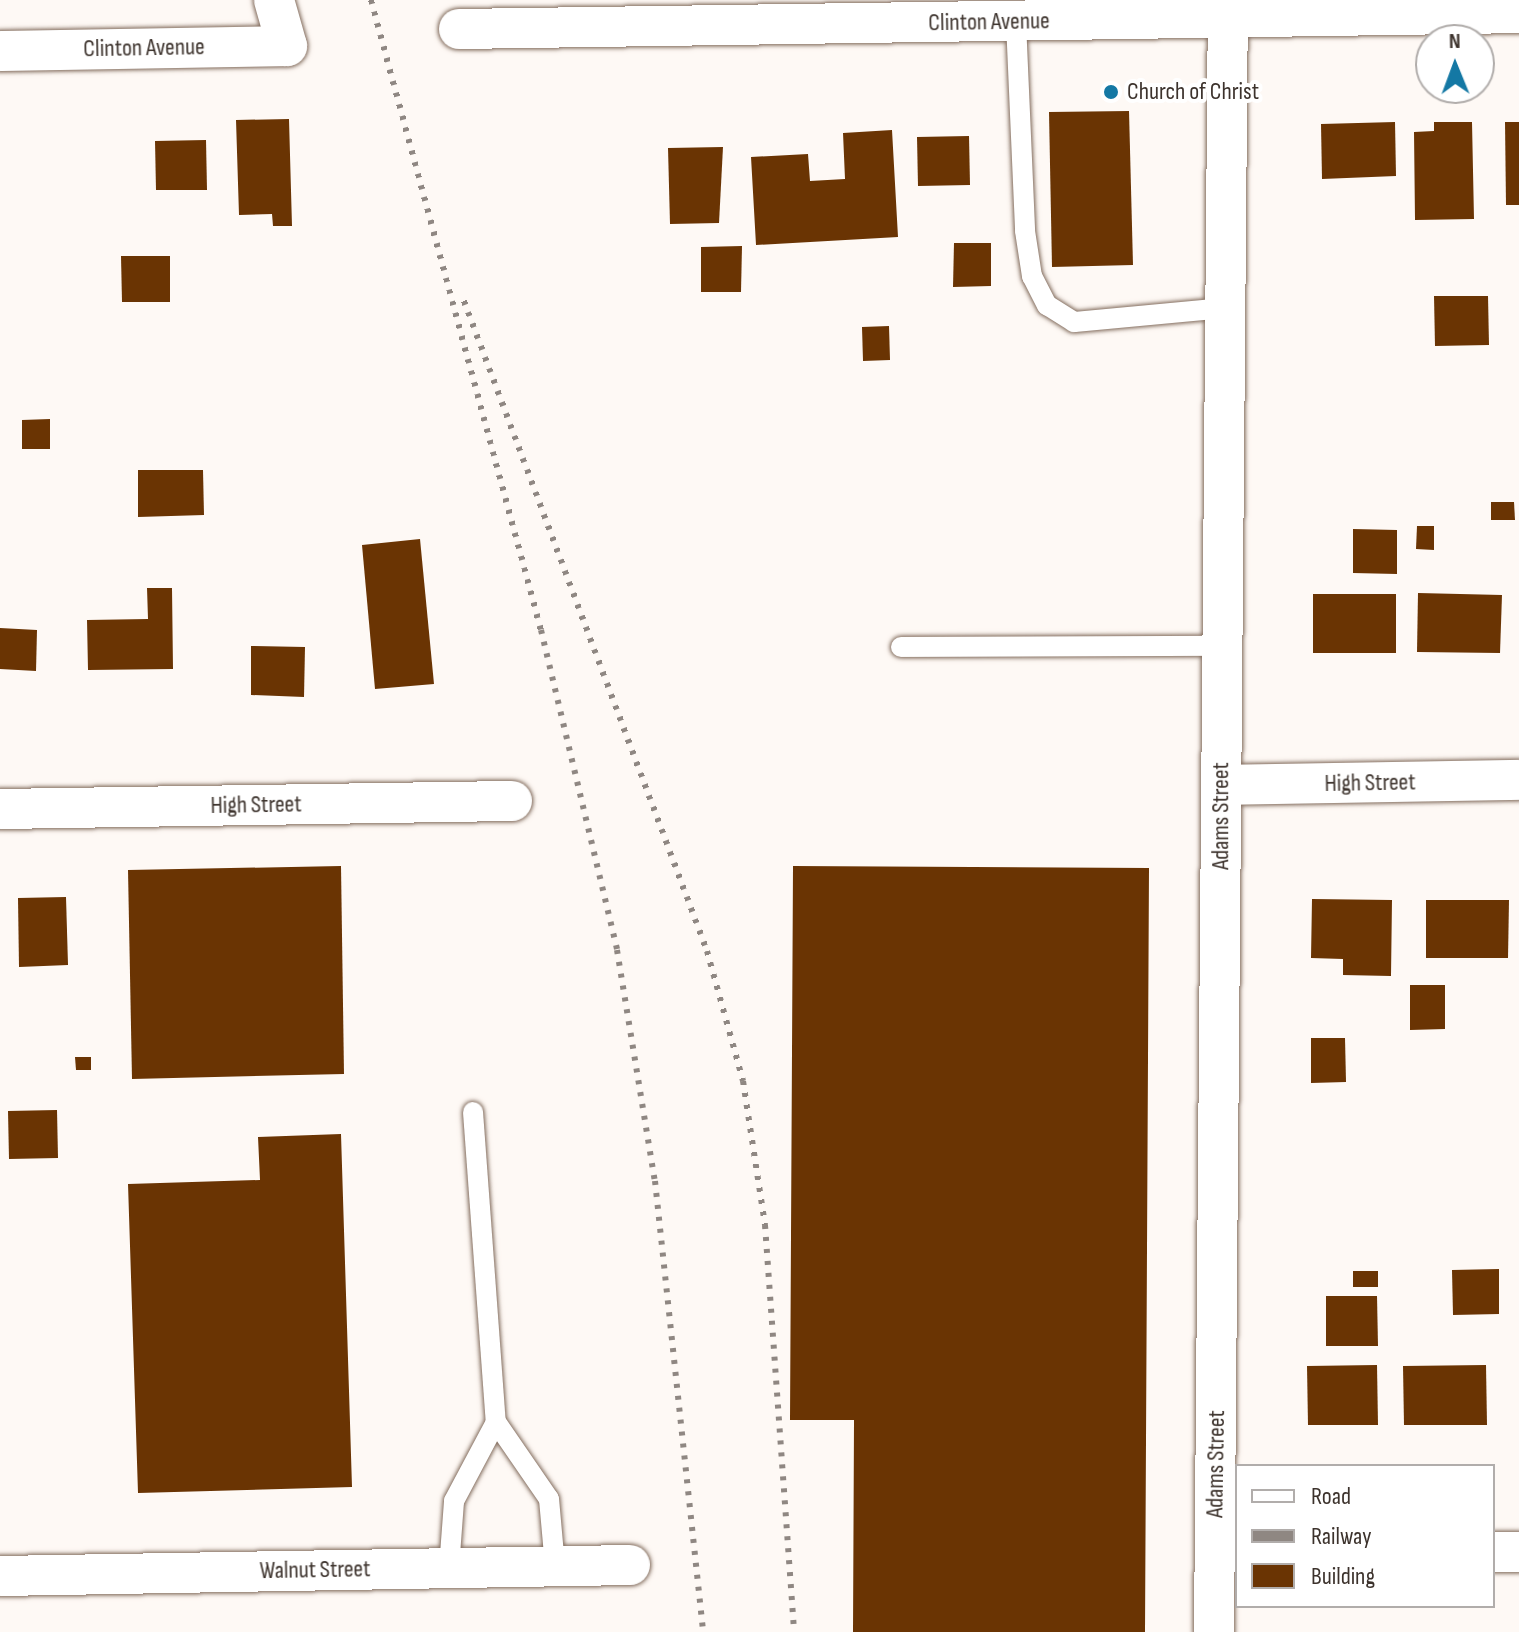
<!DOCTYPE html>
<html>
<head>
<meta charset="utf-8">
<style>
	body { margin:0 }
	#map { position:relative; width:1519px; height:1632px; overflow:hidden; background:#fef9f5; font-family:"Sofia Sans Condensed",sans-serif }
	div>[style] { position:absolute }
	.building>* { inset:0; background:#6a3403 }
	.roads { filter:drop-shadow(0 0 2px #846e5f) drop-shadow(0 0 2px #846e5f) }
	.lane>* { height:20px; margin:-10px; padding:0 10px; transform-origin:10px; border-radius:10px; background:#fff }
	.street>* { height:40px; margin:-20px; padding:0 20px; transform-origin:20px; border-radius:20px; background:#fff }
	.rail>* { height:6px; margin-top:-3px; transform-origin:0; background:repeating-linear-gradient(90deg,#8f8782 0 4px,transparent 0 12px) }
	.dots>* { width:22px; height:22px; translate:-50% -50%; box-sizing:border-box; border:4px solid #fff; border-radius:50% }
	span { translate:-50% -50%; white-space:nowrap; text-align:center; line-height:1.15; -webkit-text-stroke:8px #fff; paint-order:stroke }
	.street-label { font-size:24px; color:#3c322c }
	.poi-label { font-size:24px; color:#3c322c }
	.left { translate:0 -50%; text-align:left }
	.legend { position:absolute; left:1235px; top:1464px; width:260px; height:144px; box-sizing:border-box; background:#fff; border:2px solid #b1adab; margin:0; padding:10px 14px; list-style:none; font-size:24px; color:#3c322c }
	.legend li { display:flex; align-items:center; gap:16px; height:40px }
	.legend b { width:40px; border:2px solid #b1adab }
	.north { position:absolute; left:1415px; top:24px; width:80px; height:80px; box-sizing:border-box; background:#fff; border:2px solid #b1adab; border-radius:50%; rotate:359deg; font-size:22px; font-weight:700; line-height:32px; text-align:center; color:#3c322c }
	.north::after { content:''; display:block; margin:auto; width:28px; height:36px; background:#1478a4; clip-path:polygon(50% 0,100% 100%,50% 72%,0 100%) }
</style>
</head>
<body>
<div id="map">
	<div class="building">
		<div style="clip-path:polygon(1129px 111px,1133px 265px,1052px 267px,1049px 112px)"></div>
		<div style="clip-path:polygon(289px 119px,292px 226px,273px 226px,272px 214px,239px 215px,236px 120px)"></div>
		<div style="clip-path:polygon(1395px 122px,1396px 176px,1322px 179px,1321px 124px)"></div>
		<div style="clip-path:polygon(1434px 122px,1472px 122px,1474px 219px,1415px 220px,1414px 132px,1434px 131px)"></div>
		<div style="clip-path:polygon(1505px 122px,1519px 122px,1519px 205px,1506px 205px)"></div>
		<div style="clip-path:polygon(892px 130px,898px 237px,756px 245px,751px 157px,808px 154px,810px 181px,845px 179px,843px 133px)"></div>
		<div style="clip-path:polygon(969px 136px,970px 185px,918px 186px,917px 137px)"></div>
		<div style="clip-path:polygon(206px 140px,207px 190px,156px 190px,155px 141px)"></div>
		<div style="clip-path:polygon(723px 147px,719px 223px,670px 224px,668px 148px)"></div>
		<div style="clip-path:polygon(954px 243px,991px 243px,991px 286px,953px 287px)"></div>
		<div style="clip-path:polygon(742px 246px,741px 292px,701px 292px,701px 247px)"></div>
		<div style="clip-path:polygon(121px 256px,170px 256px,170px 302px,122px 302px)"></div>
		<div style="clip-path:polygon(1434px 296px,1488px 296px,1489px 345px,1435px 346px)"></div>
		<div style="clip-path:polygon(889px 326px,890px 360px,863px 361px,862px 327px)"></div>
		<div style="clip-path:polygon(50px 419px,50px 449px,22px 449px,22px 420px)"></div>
		<div style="clip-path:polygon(138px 470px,203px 470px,204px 515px,138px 517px)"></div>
		<div style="clip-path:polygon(1491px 502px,1514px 502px,1515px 520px,1491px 520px)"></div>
		<div style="clip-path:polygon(1417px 526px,1434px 526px,1434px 550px,1416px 549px)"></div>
		<div style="clip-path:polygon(1353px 529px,1397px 530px,1397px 574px,1353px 573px)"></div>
		<div style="clip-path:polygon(420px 539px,434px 684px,375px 689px,362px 545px)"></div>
		<div style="clip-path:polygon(147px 588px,172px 588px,173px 669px,88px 670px,87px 620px,148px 619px)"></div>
		<div style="clip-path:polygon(1418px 593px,1502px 595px,1500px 653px,1417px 652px)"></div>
		<div style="clip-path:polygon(1313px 594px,1396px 594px,1396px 653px,1313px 653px)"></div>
		<div style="clip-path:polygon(0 628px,37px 630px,36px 671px,0 669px)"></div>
		<div style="clip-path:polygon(251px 646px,305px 647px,304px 697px,251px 695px)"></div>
		<div style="clip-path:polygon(341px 866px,344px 1074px,132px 1079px,128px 870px)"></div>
		<div style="clip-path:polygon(793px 866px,1149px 868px,1145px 1632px,853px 1632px,854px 1420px,790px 1420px)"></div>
		<div style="clip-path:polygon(66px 897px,68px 965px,19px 967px,18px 898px)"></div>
		<div style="clip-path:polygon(1312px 899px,1392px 900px,1391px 976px,1343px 975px,1343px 959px,1311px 958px)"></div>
		<div style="clip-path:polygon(1426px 900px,1509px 900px,1508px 958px,1426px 958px)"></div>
		<div style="clip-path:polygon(1410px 985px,1445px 985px,1445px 1029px,1410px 1030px)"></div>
		<div style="clip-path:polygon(1311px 1038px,1345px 1038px,1346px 1082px,1311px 1083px)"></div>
		<div style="clip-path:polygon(75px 1057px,91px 1057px,91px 1070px,76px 1070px)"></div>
		<div style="clip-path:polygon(57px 1110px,58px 1158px,9px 1159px,8px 1111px)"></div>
		<div style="clip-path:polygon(341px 1134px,352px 1487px,138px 1493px,128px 1184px,260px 1180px,258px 1137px)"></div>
		<div style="clip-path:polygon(1499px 1269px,1499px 1314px,1453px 1315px,1452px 1270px)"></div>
		<div style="clip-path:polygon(1353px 1271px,1378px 1271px,1378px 1287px,1353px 1287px)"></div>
		<div style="clip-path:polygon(1326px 1296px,1377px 1296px,1378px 1346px,1326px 1346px)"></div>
		<div style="clip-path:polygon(1377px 1365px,1378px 1425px,1308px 1425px,1307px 1366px)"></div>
		<div style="clip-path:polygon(1486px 1365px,1487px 1425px,1404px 1425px,1403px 1366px)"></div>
	</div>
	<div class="roads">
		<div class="lane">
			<div style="left:1016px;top:22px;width:209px;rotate:87.5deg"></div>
			<div style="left:1025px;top:231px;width:46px;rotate:81.2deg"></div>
			<div style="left:1032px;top:276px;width:33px;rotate:63deg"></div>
			<div style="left:1047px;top:305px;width:32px;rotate:32deg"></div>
			<div style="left:1074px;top:322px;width:152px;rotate:-5.3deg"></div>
			<div style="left:901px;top:647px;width:322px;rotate:-0.2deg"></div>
			<div style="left:473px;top:1112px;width:311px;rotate:85.8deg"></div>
			<div style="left:496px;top:1422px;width:93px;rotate:55.5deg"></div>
			<div style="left:549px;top:1499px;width:67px;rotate:84.9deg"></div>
			<div style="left:449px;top:1568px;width:67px;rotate:-85.7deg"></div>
			<div style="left:454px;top:1501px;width:89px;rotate:-62deg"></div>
		</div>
		<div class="street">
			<div style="left:459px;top:29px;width:1060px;rotate:-0.86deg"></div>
			<div style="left:0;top:51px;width:287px;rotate:-1deg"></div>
			<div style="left:287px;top:46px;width:48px;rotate:-105.8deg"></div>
			<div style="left:1222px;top:785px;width:297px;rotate:-1deg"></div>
			<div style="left:0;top:809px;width:512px;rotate:-0.9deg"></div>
			<div style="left:1493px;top:1552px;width:26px"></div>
			<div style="left:0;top:1576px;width:630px;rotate:-1deg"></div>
			<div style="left:1214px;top:1632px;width:1632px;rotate:-89.51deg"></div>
		</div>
	</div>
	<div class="rail">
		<div style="left:371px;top:0;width:653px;rotate:74.9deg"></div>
		<div style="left:541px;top:630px;width:329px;rotate:76.6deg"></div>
		<div style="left:617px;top:950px;width:234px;rotate:80.7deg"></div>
		<div style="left:655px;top:1181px;width:454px;rotate:83.9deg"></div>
		<div style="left:464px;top:301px;width:694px;rotate:69.5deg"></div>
		<div style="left:707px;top:951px;width:135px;rotate:74.5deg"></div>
		<div style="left:743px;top:1081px;width:146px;rotate:81.3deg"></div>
		<div style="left:765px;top:1225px;width:408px;rotate:85.9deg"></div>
	</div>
	<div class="dots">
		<div style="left:1111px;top:92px;background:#1478a4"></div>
	</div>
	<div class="street-label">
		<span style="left:989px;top:22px;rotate:-1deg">Clinton Avenue</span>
		<span style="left:144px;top:48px;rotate:-1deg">Clinton Avenue</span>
		<span style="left:1370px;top:783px;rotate:-1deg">High Street</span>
		<span style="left:256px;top:805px;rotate:-1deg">High Street</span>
		<span style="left:1221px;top:816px;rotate:-90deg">Adams Street</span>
		<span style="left:1216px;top:1464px;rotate:-89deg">Adams Street</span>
		<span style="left:315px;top:1570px;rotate:-1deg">Walnut Street</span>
	</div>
	<div class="poi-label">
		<span class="left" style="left:1127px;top:92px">Church of Christ</span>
	</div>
	<ul class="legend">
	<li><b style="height:10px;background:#fff"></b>Road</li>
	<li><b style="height:10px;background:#8f8782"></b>Railway</li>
	<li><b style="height:22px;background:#6a3403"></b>Building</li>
	</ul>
	<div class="north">N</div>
</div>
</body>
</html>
